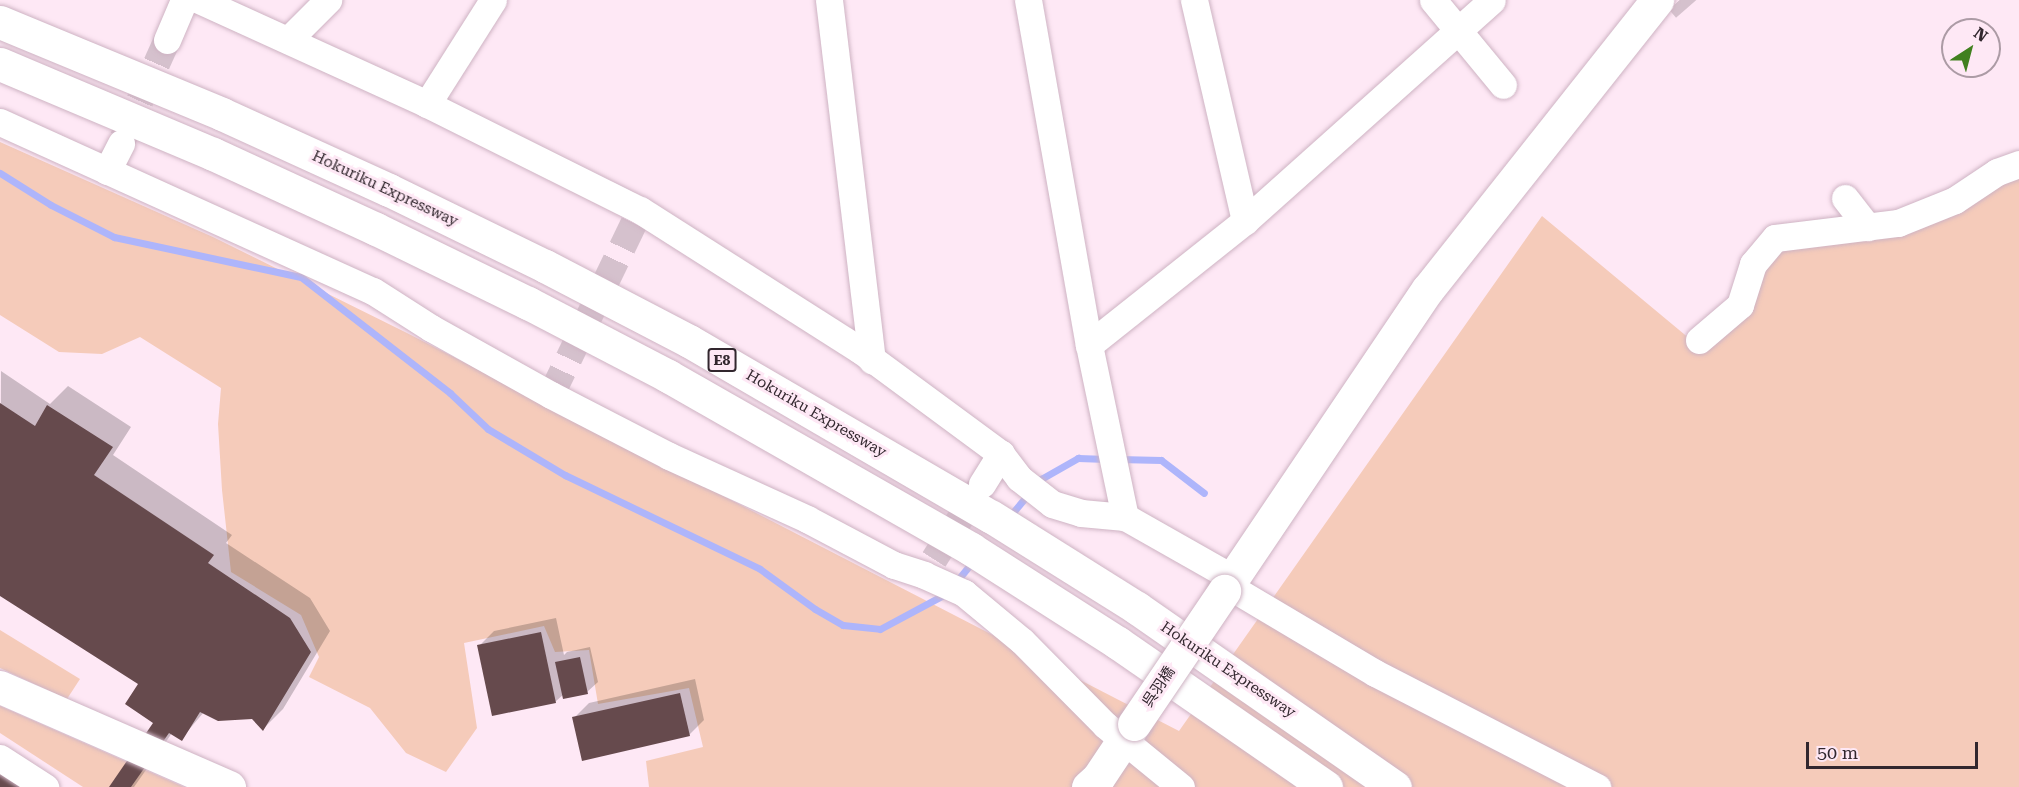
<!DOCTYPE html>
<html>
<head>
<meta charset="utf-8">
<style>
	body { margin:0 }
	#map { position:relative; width:2019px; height:787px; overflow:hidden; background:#fee8f5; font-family:"Roboto Serif","Noto Sans JP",serif }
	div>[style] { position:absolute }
	.green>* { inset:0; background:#f5cbba }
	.shadow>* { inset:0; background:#0003 }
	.stream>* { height:7px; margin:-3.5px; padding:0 3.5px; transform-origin:3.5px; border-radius:3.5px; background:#aeb5fb }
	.building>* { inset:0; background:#664a4d }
	.minor-tunnel>* { height:27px; margin-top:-13.5px; transform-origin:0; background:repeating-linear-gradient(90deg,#d5c1cd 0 27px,transparent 0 41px) }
	.roads { filter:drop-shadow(0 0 2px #ceb3c3) drop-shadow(0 0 2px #ceb3c3) }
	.minor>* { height:27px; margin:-13.5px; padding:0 13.5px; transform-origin:13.5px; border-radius:13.5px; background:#fff }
	.tertiary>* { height:33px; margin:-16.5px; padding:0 16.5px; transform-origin:16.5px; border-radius:16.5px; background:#fff }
	.motorway>* { height:33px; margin:-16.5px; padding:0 16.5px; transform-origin:16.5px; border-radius:16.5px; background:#fff }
	.bridges { filter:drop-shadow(0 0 2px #ceb3c3) drop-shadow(0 0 2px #ceb3c3) }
	.tertiary-bridge>* { height:33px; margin:-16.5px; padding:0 16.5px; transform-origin:16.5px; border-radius:16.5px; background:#fff }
	span { translate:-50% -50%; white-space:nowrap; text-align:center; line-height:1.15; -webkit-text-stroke:6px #fee8f5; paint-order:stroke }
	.shield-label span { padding:2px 4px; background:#fee8f5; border:2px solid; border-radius:4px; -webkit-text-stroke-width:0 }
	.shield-label { font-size:14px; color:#32272e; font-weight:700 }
	.street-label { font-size:15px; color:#32272e }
	.north { position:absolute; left:1941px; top:18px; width:60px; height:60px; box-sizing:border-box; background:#fee8f5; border:2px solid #ac9ba5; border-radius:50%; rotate:36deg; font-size:16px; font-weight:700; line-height:24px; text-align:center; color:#32272e }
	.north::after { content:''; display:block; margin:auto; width:21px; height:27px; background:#41801f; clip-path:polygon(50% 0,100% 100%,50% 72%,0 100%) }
	.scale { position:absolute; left:1806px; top:742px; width:172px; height:27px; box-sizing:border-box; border:3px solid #32272e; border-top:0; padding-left:8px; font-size:18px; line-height:21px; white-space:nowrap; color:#32272e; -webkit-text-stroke:4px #fee8f5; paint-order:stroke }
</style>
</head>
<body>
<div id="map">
	<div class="green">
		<div style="clip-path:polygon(0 142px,213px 237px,407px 333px,1179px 731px,1542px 216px,1702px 349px,1772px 252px,2019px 178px,2019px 787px,649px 787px,646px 761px,703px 747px,689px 688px,598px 704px,589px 650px,555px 652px,544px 626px,464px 643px,477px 728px,446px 772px,406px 753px,370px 708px,309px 677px,319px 657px,301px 615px,231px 572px,222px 490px,218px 424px,221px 388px,140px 337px,102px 354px,59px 352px,0 315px)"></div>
		<div style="clip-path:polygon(0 630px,80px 679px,67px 699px,0 668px)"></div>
		<div style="clip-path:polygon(0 706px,184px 787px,83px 787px,0 733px)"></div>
	</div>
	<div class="shadow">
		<div style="clip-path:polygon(1px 371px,50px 404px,68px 386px,131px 427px,113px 455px,232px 535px,226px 543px,310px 598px,330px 631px,283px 709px,263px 729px,253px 718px,204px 712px,181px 739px,172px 733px,134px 787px,111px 787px,156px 722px,141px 684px,0 594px)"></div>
		<div style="clip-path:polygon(556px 618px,564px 655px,567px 652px,590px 647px,598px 682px,587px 692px,564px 694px,555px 702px,479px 646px,494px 631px)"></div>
		<div style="clip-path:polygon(695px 679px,704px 720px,689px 735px,574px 718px,589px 703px)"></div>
	</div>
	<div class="stream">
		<div style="left:0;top:173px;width:60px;rotate:32.1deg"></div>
		<div style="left:51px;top:205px;width:71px;rotate:26.9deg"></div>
		<div style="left:114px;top:237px;width:191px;rotate:12.1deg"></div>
		<div style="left:301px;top:277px;width:189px;rotate:37.9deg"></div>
		<div style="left:450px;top:393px;width:52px;rotate:43.5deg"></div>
		<div style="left:488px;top:429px;width:90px;rotate:30.9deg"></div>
		<div style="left:565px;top:475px;width:216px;rotate:25.7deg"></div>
		<div style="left:760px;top:569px;width:68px;rotate:36deg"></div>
		<div style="left:815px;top:609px;width:32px;rotate:30deg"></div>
		<div style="left:843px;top:625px;width:37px;rotate:6deg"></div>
		<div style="left:880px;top:629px;width:76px;rotate:-28.2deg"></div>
		<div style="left:1118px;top:459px;width:43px;rotate:1.3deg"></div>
		<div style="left:1161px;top:460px;width:54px;rotate:37.5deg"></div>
		<div style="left:1036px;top:485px;width:8px;rotate:-50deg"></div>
		<div style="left:1041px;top:479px;width:43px;rotate:-29.6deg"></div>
		<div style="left:1078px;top:458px;width:29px;rotate:2deg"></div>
		<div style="left:1009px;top:517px;width:31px;rotate:-50deg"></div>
		<div style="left:956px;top:582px;width:28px;rotate:-51deg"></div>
	</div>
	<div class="building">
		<div style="clip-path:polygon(0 403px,35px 426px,47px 405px,113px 447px,94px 475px,214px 555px,208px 563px,290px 618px,311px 652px,263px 731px,252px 719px,218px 721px,200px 712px,182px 741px,169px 733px,131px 787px,109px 787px,153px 723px,125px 704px,138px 684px,0 596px)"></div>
		<div style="clip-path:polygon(541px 632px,556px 703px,492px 716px,477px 645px)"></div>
		<div style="clip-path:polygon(580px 657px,588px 694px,563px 699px,555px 662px)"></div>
		<div style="clip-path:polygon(680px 693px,690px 736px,582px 761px,572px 717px)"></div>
		<div style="clip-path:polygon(0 771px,24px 787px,0 787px)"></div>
	</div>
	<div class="minor-tunnel">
		<div style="left:1679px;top:0;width:11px;rotate:49deg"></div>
		<div style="left:123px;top:138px;width:107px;rotate:-65.8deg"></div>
		<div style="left:551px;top:395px;width:205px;rotate:-64.3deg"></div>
		<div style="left:934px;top:559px;width:85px;rotate:-57.4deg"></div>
	</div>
	<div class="roads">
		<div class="minor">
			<div style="left:199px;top:0;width:251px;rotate:24.5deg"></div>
			<div style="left:427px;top:104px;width:238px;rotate:26.5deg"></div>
			<div style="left:640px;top:210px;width:261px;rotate:32.5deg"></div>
			<div style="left:860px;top:350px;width:175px;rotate:36.4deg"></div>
			<div style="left:1001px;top:454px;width:30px;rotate:53deg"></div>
			<div style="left:1019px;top:478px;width:42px;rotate:38.2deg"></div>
			<div style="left:1052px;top:504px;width:30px;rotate:17deg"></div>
			<div style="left:1081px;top:513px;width:44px;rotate:5.2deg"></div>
			<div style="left:829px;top:0;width:363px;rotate:83.2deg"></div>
			<div style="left:1028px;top:0;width:350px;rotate:80deg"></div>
			<div style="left:1089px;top:345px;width:176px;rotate:78.2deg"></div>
			<div style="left:1125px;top:517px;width:124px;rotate:29.5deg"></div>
			<div style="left:1194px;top:0;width:227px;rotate:77deg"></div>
			<div style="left:1433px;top:0;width:110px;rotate:50.5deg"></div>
			<div style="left:167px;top:40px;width:43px;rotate:-67deg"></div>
			<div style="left:288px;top:40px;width:57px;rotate:-45deg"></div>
			<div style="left:427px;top:104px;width:123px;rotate:-57.6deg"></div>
			<div style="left:0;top:122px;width:409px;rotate:24.4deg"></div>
			<div style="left:373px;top:291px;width:69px;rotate:32.5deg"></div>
			<div style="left:431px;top:328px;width:137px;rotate:29.2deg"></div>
			<div style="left:551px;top:395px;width:133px;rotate:27.3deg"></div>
			<div style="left:669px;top:456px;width:152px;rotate:24.5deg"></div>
			<div style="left:807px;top:519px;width:98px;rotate:27.9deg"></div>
			<div style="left:894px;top:565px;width:32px;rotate:18deg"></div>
			<div style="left:924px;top:575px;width:44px;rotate:24.2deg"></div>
			<div style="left:964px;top:593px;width:75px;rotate:39.6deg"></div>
			<div style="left:1022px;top:641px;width:118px;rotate:45.3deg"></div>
			<div style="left:1105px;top:725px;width:98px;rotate:39.2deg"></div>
			<div style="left:107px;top:171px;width:31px;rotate:-63deg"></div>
			<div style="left:1845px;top:198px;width:37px;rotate:52deg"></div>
			<div style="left:1699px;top:340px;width:54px;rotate:-40.5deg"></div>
			<div style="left:1740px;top:305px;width:43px;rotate:-72.4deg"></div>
			<div style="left:1753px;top:264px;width:34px;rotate:-50deg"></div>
			<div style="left:1775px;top:238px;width:124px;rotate:-7deg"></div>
			<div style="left:1898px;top:223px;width:61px;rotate:-22deg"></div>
			<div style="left:1955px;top:200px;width:50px;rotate:-33.7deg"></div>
			<div style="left:1997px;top:172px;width:23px;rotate:-20deg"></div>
			<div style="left:1089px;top:345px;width:199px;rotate:-38.5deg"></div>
			<div style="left:1245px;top:221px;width:331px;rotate:-41.8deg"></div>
			<div style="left:982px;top:484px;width:36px;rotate:-58deg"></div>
			<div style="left:1227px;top:585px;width:172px;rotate:30.7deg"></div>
			<div style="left:1375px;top:673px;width:250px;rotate:27.2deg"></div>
			<div style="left:0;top:758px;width:54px;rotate:32.8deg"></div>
		</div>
		<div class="tertiary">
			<div style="left:1224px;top:591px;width:364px;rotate:-56deg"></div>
			<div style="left:1428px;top:289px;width:369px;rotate:-51.6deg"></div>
			<div style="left:0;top:687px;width:250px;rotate:23.6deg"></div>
			<div style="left:1088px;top:787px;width:13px;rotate:-42deg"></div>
			<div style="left:1098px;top:778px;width:65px;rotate:-56.3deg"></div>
		</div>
		<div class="motorway">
			<div style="left:0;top:22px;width:240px;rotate:22.5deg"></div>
			<div style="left:222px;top:114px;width:183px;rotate:24.5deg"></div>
			<div style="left:389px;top:190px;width:174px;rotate:26deg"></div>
			<div style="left:545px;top:266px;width:162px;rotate:27.5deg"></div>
			<div style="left:689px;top:341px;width:350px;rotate:30.2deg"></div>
			<div style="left:992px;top:517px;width:171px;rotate:32.1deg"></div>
			<div style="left:1137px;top:608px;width:314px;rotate:34.8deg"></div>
			<div style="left:0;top:64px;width:231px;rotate:22.9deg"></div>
			<div style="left:213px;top:154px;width:179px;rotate:24.7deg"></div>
			<div style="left:376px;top:229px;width:169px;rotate:26deg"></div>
			<div style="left:528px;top:303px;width:158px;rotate:27.5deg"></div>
			<div style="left:668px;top:376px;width:349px;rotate:29.7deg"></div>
			<div style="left:971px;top:549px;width:174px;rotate:32.6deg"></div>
			<div style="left:1118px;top:643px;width:253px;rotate:34.7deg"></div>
		</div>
	</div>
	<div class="bridges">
		<div class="tertiary-bridge">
			<div style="left:1134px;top:724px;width:161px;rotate:-55.9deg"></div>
		</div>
	</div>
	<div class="shield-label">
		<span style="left:722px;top:360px">E8</span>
	</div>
	<div class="street-label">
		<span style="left:385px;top:189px;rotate:25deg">Hokuriku Expressway</span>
		<span style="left:816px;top:414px;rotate:30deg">Hokuriku Expressway</span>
		<span style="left:1228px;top:670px;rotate:34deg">Hokuriku Expressway</span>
		<span style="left:1159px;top:687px;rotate:-56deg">呉羽橋</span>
	</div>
	<div class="north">N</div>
	<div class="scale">50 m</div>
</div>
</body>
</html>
